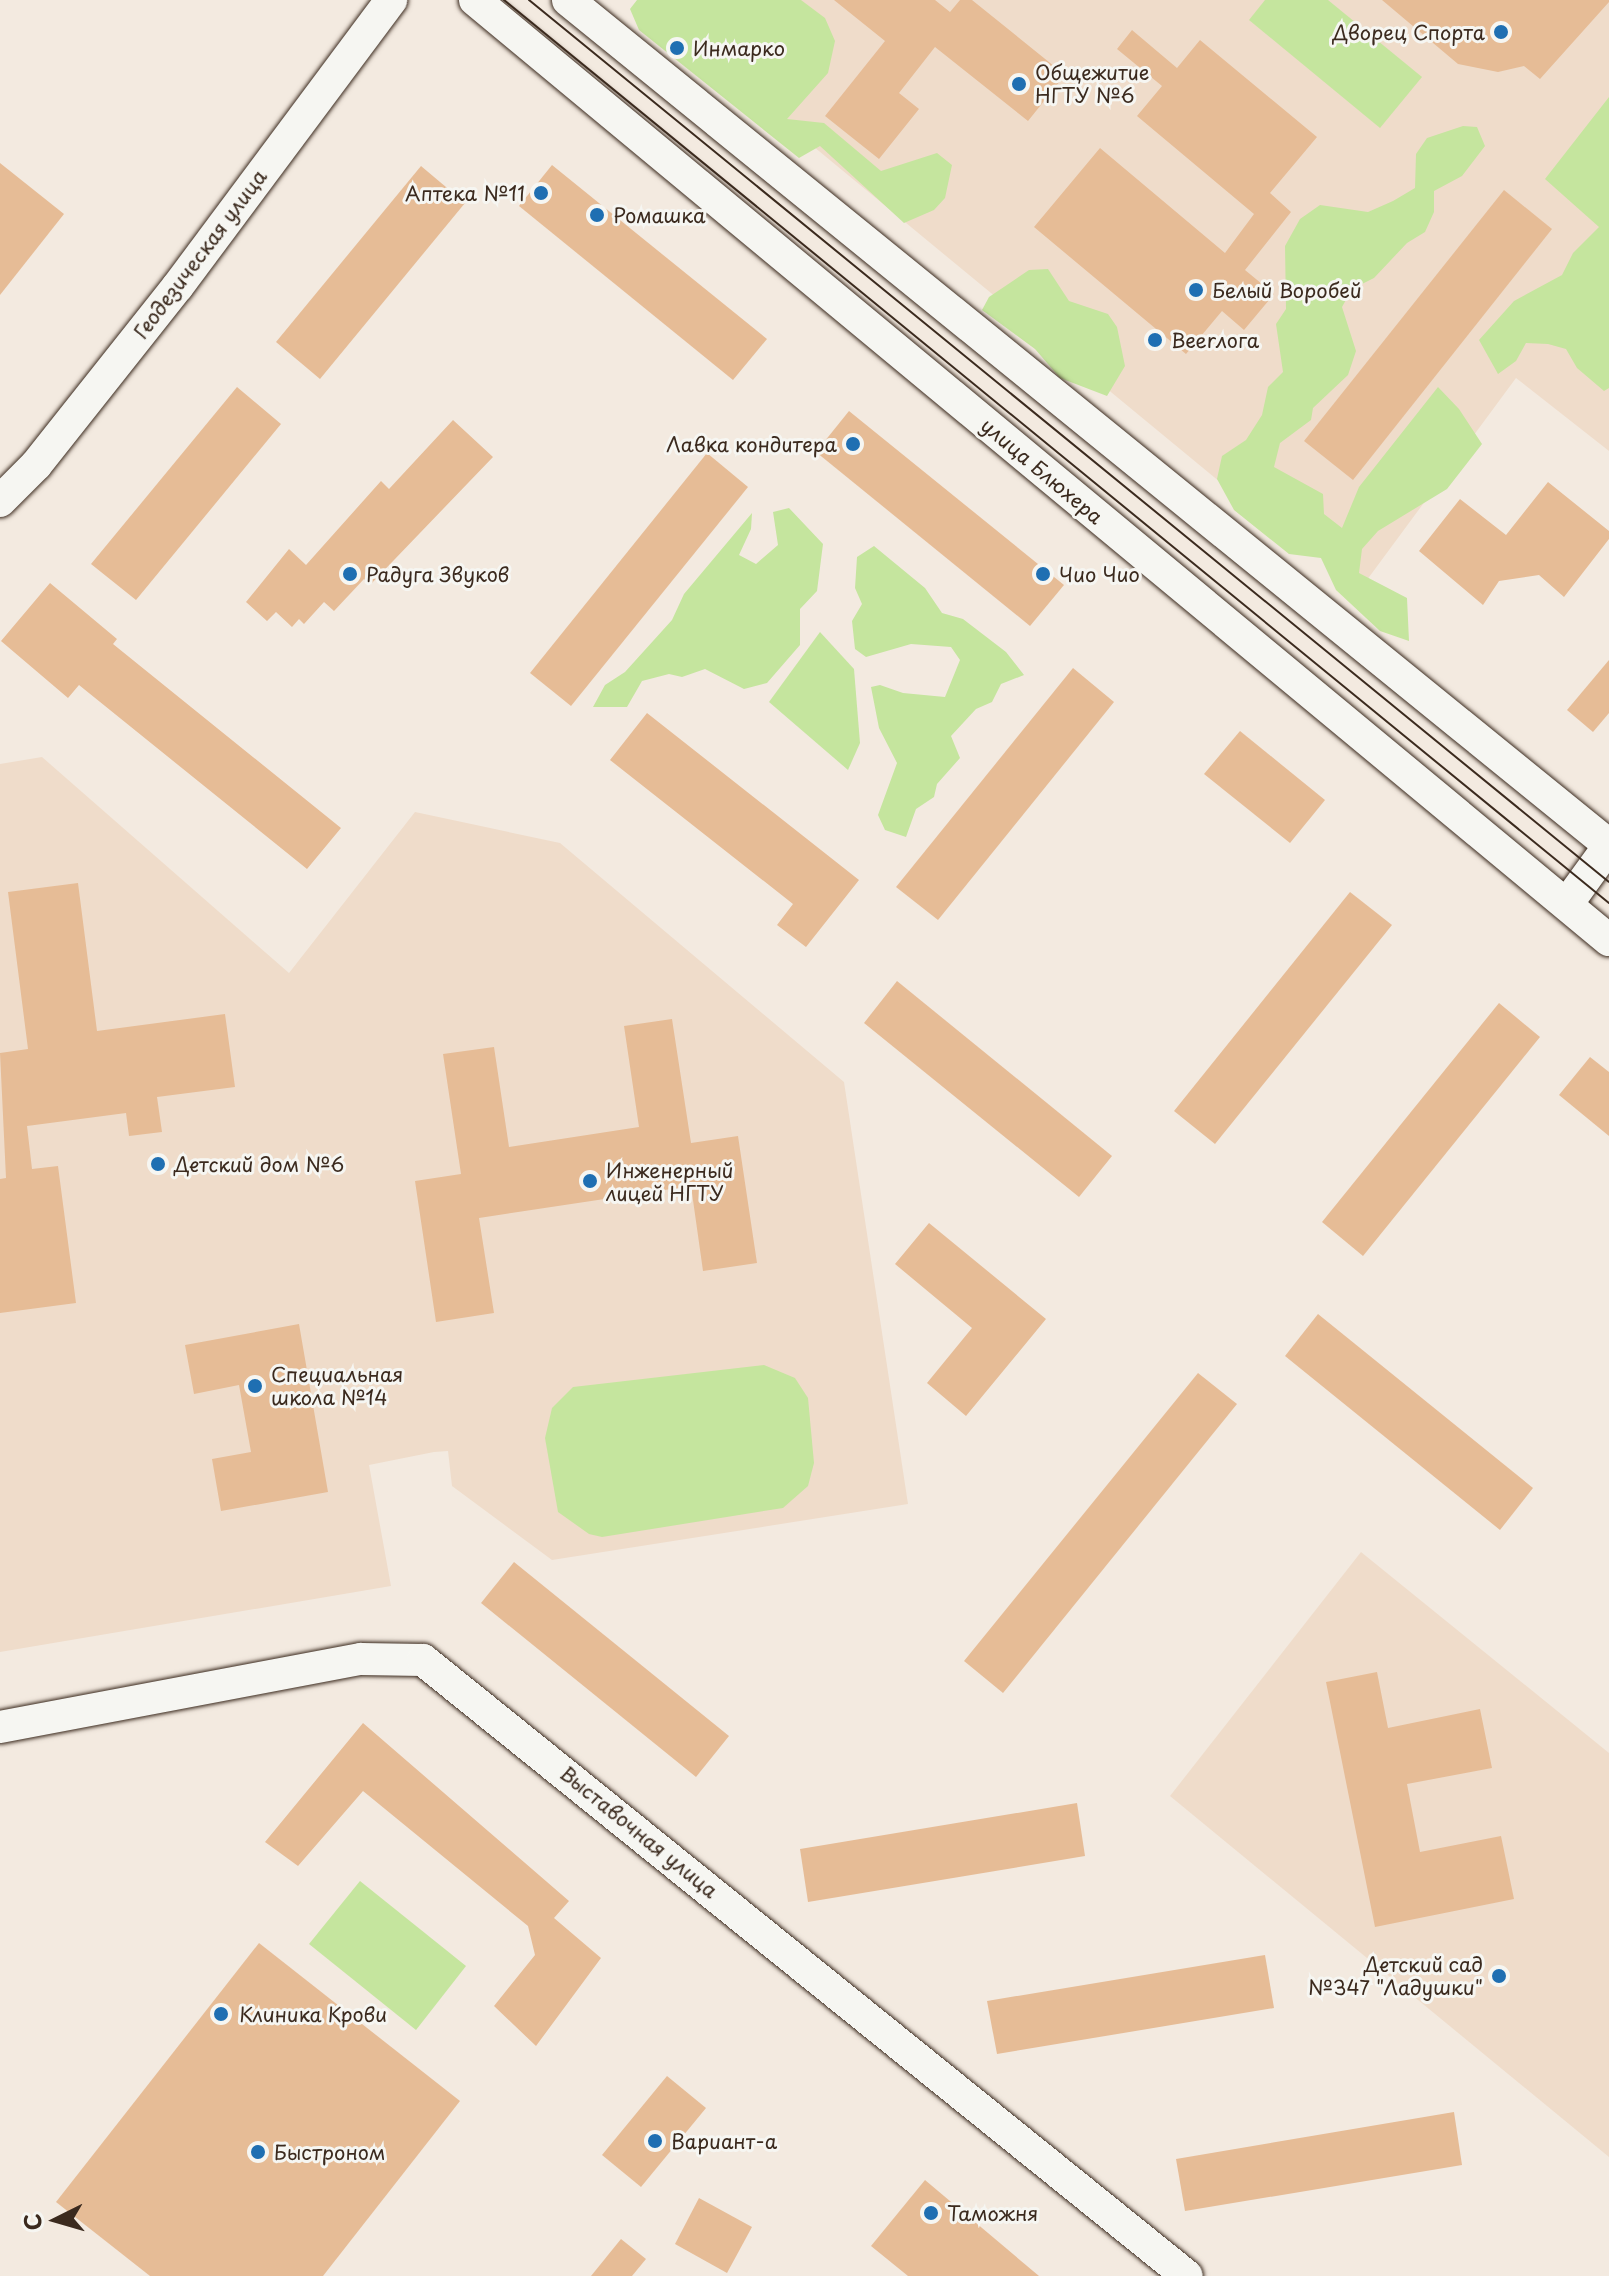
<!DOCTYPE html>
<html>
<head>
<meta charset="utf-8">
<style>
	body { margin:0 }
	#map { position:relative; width:1609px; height:2276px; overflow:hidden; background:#f3eae0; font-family:"Playpen Sans",sans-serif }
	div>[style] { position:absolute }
	.built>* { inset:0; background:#efdcca }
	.green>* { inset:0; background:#c5e59e }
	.building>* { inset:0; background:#e6bc96 }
	.roads { filter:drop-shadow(0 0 2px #3b2a1e) drop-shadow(0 0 2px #3b2a1e) }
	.minor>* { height:32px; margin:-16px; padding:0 16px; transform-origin:16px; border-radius:16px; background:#f6f6f2 }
	.tram>* { height:2px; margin:-1px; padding:0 1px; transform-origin:1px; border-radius:1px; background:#3b2a1e }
	.dots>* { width:22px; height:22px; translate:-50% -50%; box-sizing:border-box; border:4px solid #f6f6f2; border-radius:50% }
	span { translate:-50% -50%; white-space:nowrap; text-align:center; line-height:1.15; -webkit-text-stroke:6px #f6f6f2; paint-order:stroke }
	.poi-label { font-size:20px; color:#3b2a1e }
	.right { translate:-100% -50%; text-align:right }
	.left { translate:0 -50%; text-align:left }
	.street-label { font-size:20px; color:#3b2a1e }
	.north { position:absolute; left:16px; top:2180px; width:80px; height:80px; -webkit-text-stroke:6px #f6f6f2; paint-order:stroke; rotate:265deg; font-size:22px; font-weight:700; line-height:32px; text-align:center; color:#3b2a1e }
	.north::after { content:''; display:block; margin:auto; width:28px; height:36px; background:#3b2a1e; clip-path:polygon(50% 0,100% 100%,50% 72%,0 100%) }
</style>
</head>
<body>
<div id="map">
	<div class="built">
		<div style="clip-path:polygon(677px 0,1609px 0,1609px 451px,1516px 378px,1361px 588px,1220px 482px,694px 48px)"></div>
		<div style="clip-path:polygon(42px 757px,289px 973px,415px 812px,560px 843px,844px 1082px,908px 1504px,552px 1560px,452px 1486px,448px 1451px,434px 1452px,369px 1465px,391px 1586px,0 1652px,0 764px)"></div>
		<div style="clip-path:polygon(1361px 1552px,1609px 1753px,1609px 2157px,1170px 1796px)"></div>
	</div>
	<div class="green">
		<div style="clip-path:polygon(637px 0,801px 0,825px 18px,835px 41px,828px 73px,787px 119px,824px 123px,881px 171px,937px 153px,952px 165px,945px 198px,934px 210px,904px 223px,820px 146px,799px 158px,639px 30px,630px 9px)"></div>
		<div style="clip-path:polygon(1265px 0,1328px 0,1422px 77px,1380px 128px,1249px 20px)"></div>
		<div style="clip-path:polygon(1609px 97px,1609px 388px,1604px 391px,1577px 368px,1566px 349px,1548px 344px,1526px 343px,1516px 361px,1498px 374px,1479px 340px,1514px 301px,1562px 275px,1573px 253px,1599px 227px,1545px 179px)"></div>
		<div style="clip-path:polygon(1463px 126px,1477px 127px,1485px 146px,1462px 176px,1434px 191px,1434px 212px,1425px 232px,1407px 243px,1374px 278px,1352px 289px,1342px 307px,1356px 351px,1348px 375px,1313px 408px,1311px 420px,1280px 443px,1274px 467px,1323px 494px,1324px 514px,1342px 528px,1359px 487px,1438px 387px,1459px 409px,1482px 444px,1447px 489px,1378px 531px,1362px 549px,1359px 573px,1407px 598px,1409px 641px,1380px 631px,1336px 590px,1321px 558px,1289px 554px,1234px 510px,1217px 479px,1222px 456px,1246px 440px,1262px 415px,1268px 387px,1283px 372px,1276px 324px,1286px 309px,1285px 246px,1300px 219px,1320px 205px,1368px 212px,1393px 201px,1415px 188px,1416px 154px,1427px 138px)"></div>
		<div style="clip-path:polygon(1048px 269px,1069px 301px,1108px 314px,1117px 327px,1125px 366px,1107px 396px,1060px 378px,1035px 349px,982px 310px,989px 297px,1029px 270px)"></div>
		<div style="clip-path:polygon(789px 508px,823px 544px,817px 591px,800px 609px,800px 645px,767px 683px,744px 689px,705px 669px,682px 677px,669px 674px,642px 681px,627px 707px,593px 707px,605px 685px,625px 672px,672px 620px,684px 594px,752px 513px,751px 529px,739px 555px,756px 564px,778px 545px,773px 512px)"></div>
		<div style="clip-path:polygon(874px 546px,925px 588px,942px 613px,963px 619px,1006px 652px,1024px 675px,1001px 684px,992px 702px,976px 709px,951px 736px,960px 758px,937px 784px,934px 797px,916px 809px,906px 837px,885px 830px,878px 815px,897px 763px,879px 728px,871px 687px,880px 685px,903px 693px,945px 697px,960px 660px,951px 647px,911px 644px,866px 657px,855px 649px,852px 621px,862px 604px,855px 588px,857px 557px)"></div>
		<div style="clip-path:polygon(820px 632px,854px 669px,860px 743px,848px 770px,769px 702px)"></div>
		<div style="clip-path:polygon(764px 1365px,795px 1378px,808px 1398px,814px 1463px,808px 1486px,783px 1508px,602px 1537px,589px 1534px,558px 1512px,545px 1438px,552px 1408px,573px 1387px)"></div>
		<div style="clip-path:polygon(360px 1881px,466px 1966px,416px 2030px,309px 1944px)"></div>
	</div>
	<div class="building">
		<div style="clip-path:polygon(834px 0,935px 0,950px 12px,960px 0,972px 0,1065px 75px,1028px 121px,935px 47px,899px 93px,919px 109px,879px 159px,825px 116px,885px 41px)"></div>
		<div style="clip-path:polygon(1382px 0,1609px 0,1609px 2px,1540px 79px,1524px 66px,1498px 72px,1458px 64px)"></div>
		<div style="clip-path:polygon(1132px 30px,1177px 68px,1200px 40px,1317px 137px,1270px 193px,1291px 212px,1245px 270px,1274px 294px,1244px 330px,1222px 311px,1186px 354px,1034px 227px,1100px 148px,1225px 253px,1254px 214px,1137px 116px,1162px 86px,1117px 49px)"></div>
		<div style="clip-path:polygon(0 163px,64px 214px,0 295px)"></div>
		<div style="clip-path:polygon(552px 165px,767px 339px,733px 380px,519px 206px)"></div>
		<div style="clip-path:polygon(421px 166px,465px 203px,320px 379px,276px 342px)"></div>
		<div style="clip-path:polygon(1504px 190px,1552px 229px,1353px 480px,1304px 441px)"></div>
		<div style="clip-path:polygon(237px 387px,281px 424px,136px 600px,91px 564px)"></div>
		<div style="clip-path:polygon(849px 411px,1064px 585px,1030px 626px,816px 452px)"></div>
		<div style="clip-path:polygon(453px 420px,493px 457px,370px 585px,364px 579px,334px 611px,324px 602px,304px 624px,299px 619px,292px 627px,276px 612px,267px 621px,246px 602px,289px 549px,306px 565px,381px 481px,389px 489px)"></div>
		<div style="clip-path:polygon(707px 453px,748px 487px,571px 706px,530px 673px)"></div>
		<div style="clip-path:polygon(1548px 482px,1609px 531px,1609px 539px,1564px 597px,1539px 575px,1499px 581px,1483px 605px,1419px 551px,1460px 499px,1506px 535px)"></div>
		<div style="clip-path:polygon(50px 583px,117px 639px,113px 644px,341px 828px,307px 869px,79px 685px,68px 698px,1px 641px)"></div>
		<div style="clip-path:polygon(1609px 660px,1609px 713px,1593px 732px,1567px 710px)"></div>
		<div style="clip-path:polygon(1073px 668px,1114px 702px,938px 920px,896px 887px)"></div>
		<div style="clip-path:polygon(647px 713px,859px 880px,806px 947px,777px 925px,793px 904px,610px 760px)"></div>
		<div style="clip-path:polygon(1240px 731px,1325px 800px,1290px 843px,1204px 774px)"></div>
		<div style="clip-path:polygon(78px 883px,97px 1031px,225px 1014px,235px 1087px,157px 1097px,162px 1132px,129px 1136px,126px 1113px,27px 1126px,32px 1169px,58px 1166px,76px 1303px,0 1313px,0 1179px,6px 1178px,0 1053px,28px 1049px,8px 892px)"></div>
		<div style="clip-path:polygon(1350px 892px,1392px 925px,1215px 1144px,1174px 1111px)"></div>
		<div style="clip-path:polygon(897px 981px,1112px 1156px,1079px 1197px,864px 1023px)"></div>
		<div style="clip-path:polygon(1499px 1003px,1540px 1037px,1363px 1256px,1322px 1222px)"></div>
		<div style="clip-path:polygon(672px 1019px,691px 1143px,738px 1136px,757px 1263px,703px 1271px,691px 1186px,479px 1218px,494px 1313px,436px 1322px,415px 1181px,461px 1174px,443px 1054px,494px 1047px,509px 1147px,639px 1127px,624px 1026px)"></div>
		<div style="clip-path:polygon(1590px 1057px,1609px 1072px,1609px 1136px,1559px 1095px)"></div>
		<div style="clip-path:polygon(929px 1223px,1046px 1319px,966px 1416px,927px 1383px,972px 1328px,895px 1264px)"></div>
		<div style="clip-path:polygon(1318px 1314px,1533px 1488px,1500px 1530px,1285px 1356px)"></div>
		<div style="clip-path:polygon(299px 1324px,328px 1492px,221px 1511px,212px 1459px,251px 1452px,239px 1385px,194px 1394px,185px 1345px)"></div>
		<div style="clip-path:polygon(1198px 1373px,1237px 1404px,1003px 1693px,964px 1661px)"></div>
		<div style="clip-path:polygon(514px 1562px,729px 1736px,696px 1777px,481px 1603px)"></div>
		<div style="clip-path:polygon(1377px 1672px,1388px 1728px,1480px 1709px,1492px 1768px,1407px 1784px,1420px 1852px,1501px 1836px,1514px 1899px,1375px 1927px,1326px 1682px)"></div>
		<div style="clip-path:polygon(363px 1723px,569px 1901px,554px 1918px,601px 1958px,536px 2046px,494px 2006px,535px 1955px,528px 1926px,363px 1791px,298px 1866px,265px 1842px)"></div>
		<div style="clip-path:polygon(1077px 1803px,1085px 1856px,808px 1902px,800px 1849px)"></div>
		<div style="clip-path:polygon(259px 1943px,460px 2101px,323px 2276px,150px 2276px,56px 2202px)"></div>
		<div style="clip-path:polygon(1265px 1955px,1274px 2008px,997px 2054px,987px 2001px)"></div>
		<div style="clip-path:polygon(667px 2076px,706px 2108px,641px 2187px,602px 2155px)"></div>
		<div style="clip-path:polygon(1454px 2112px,1462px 2165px,1185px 2211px,1176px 2159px)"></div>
		<div style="clip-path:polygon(925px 2180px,1039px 2276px,908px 2276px,871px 2246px)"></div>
		<div style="clip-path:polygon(699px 2198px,752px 2227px,727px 2273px,675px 2244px)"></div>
		<div style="clip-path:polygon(621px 2239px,646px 2259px,632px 2276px,591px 2276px)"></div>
	</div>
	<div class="roads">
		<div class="minor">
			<div style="left:475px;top:0;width:1473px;rotate:39.66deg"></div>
			<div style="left:568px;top:0;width:1341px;rotate:39.07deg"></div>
			<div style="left:0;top:501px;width:51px;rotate:-45deg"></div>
			<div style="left:36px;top:465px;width:228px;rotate:-51.6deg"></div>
			<div style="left:178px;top:286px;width:357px;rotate:-53.3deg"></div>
			<div style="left:1567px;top:904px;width:72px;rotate:-54.1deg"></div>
			<div style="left:0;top:1727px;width:367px;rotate:-10.7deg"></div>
			<div style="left:361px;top:1659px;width:62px;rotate:0.9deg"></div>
			<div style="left:423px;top:1660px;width:981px;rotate:38.88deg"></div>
		</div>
	</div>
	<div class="tram">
		<div style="left:504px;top:0;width:1427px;rotate:39.26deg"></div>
		<div style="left:529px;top:0;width:1394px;rotate:39.24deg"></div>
	</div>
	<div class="dots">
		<div style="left:1501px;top:32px;background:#1f6fb2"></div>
		<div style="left:677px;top:48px;background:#1f6fb2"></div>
		<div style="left:1019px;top:84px;background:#1f6fb2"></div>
		<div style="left:541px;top:193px;background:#1f6fb2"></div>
		<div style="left:597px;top:215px;background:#1f6fb2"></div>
		<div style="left:1196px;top:290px;background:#1f6fb2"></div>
		<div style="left:1155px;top:340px;background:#1f6fb2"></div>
		<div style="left:853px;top:444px;background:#1f6fb2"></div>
		<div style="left:350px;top:574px;background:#1f6fb2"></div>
		<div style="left:1043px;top:574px;background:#1f6fb2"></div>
		<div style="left:158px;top:1164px;background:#1f6fb2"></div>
		<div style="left:590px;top:1181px;background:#1f6fb2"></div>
		<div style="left:255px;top:1386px;background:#1f6fb2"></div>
		<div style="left:1499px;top:1976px;background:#1f6fb2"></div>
		<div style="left:221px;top:2014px;background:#1f6fb2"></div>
		<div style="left:655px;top:2141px;background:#1f6fb2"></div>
		<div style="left:258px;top:2152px;background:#1f6fb2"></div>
		<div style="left:931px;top:2213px;background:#1f6fb2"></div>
	</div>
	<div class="poi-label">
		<span class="right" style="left:1485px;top:32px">Дворец Спорта</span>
		<span class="left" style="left:693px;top:48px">Инмарко</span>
		<span class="left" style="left:1035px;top:84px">Общежитие<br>НГТУ №6</span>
		<span class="right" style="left:525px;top:193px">Аптека №11</span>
		<span class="left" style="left:613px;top:215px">Ромашка</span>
		<span class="left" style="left:1212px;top:290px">Белый Воробей</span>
		<span class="left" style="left:1171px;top:340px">Beerлога</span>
		<span class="right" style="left:837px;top:444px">Лавка кондитера</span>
		<span class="left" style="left:366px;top:574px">Радуга Звуков</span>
		<span class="left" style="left:1059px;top:574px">Чио Чио</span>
		<span class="left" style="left:174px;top:1164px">Детский дом №6</span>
		<span class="left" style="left:606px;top:1182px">Инженерный<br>лицей НГТУ</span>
		<span class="left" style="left:271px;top:1386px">Специальная<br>школа №14</span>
		<span class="right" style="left:1483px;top:1976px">Детский сад<br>№347 "Ладушки"</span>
		<span class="left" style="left:239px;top:2014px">Клиника Крови</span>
		<span class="left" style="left:671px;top:2141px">Вариант-а</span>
		<span class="left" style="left:274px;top:2152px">Быстроном</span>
		<span class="left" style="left:947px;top:2213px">Таможня</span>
	</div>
	<div class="street-label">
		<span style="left:200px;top:254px;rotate:-53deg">Геодезическая улица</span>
		<span style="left:1042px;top:471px;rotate:40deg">улица Блюхера</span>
		<span style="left:639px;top:1832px;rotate:39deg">Выставочная улица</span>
	</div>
	<div class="north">С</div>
</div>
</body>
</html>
